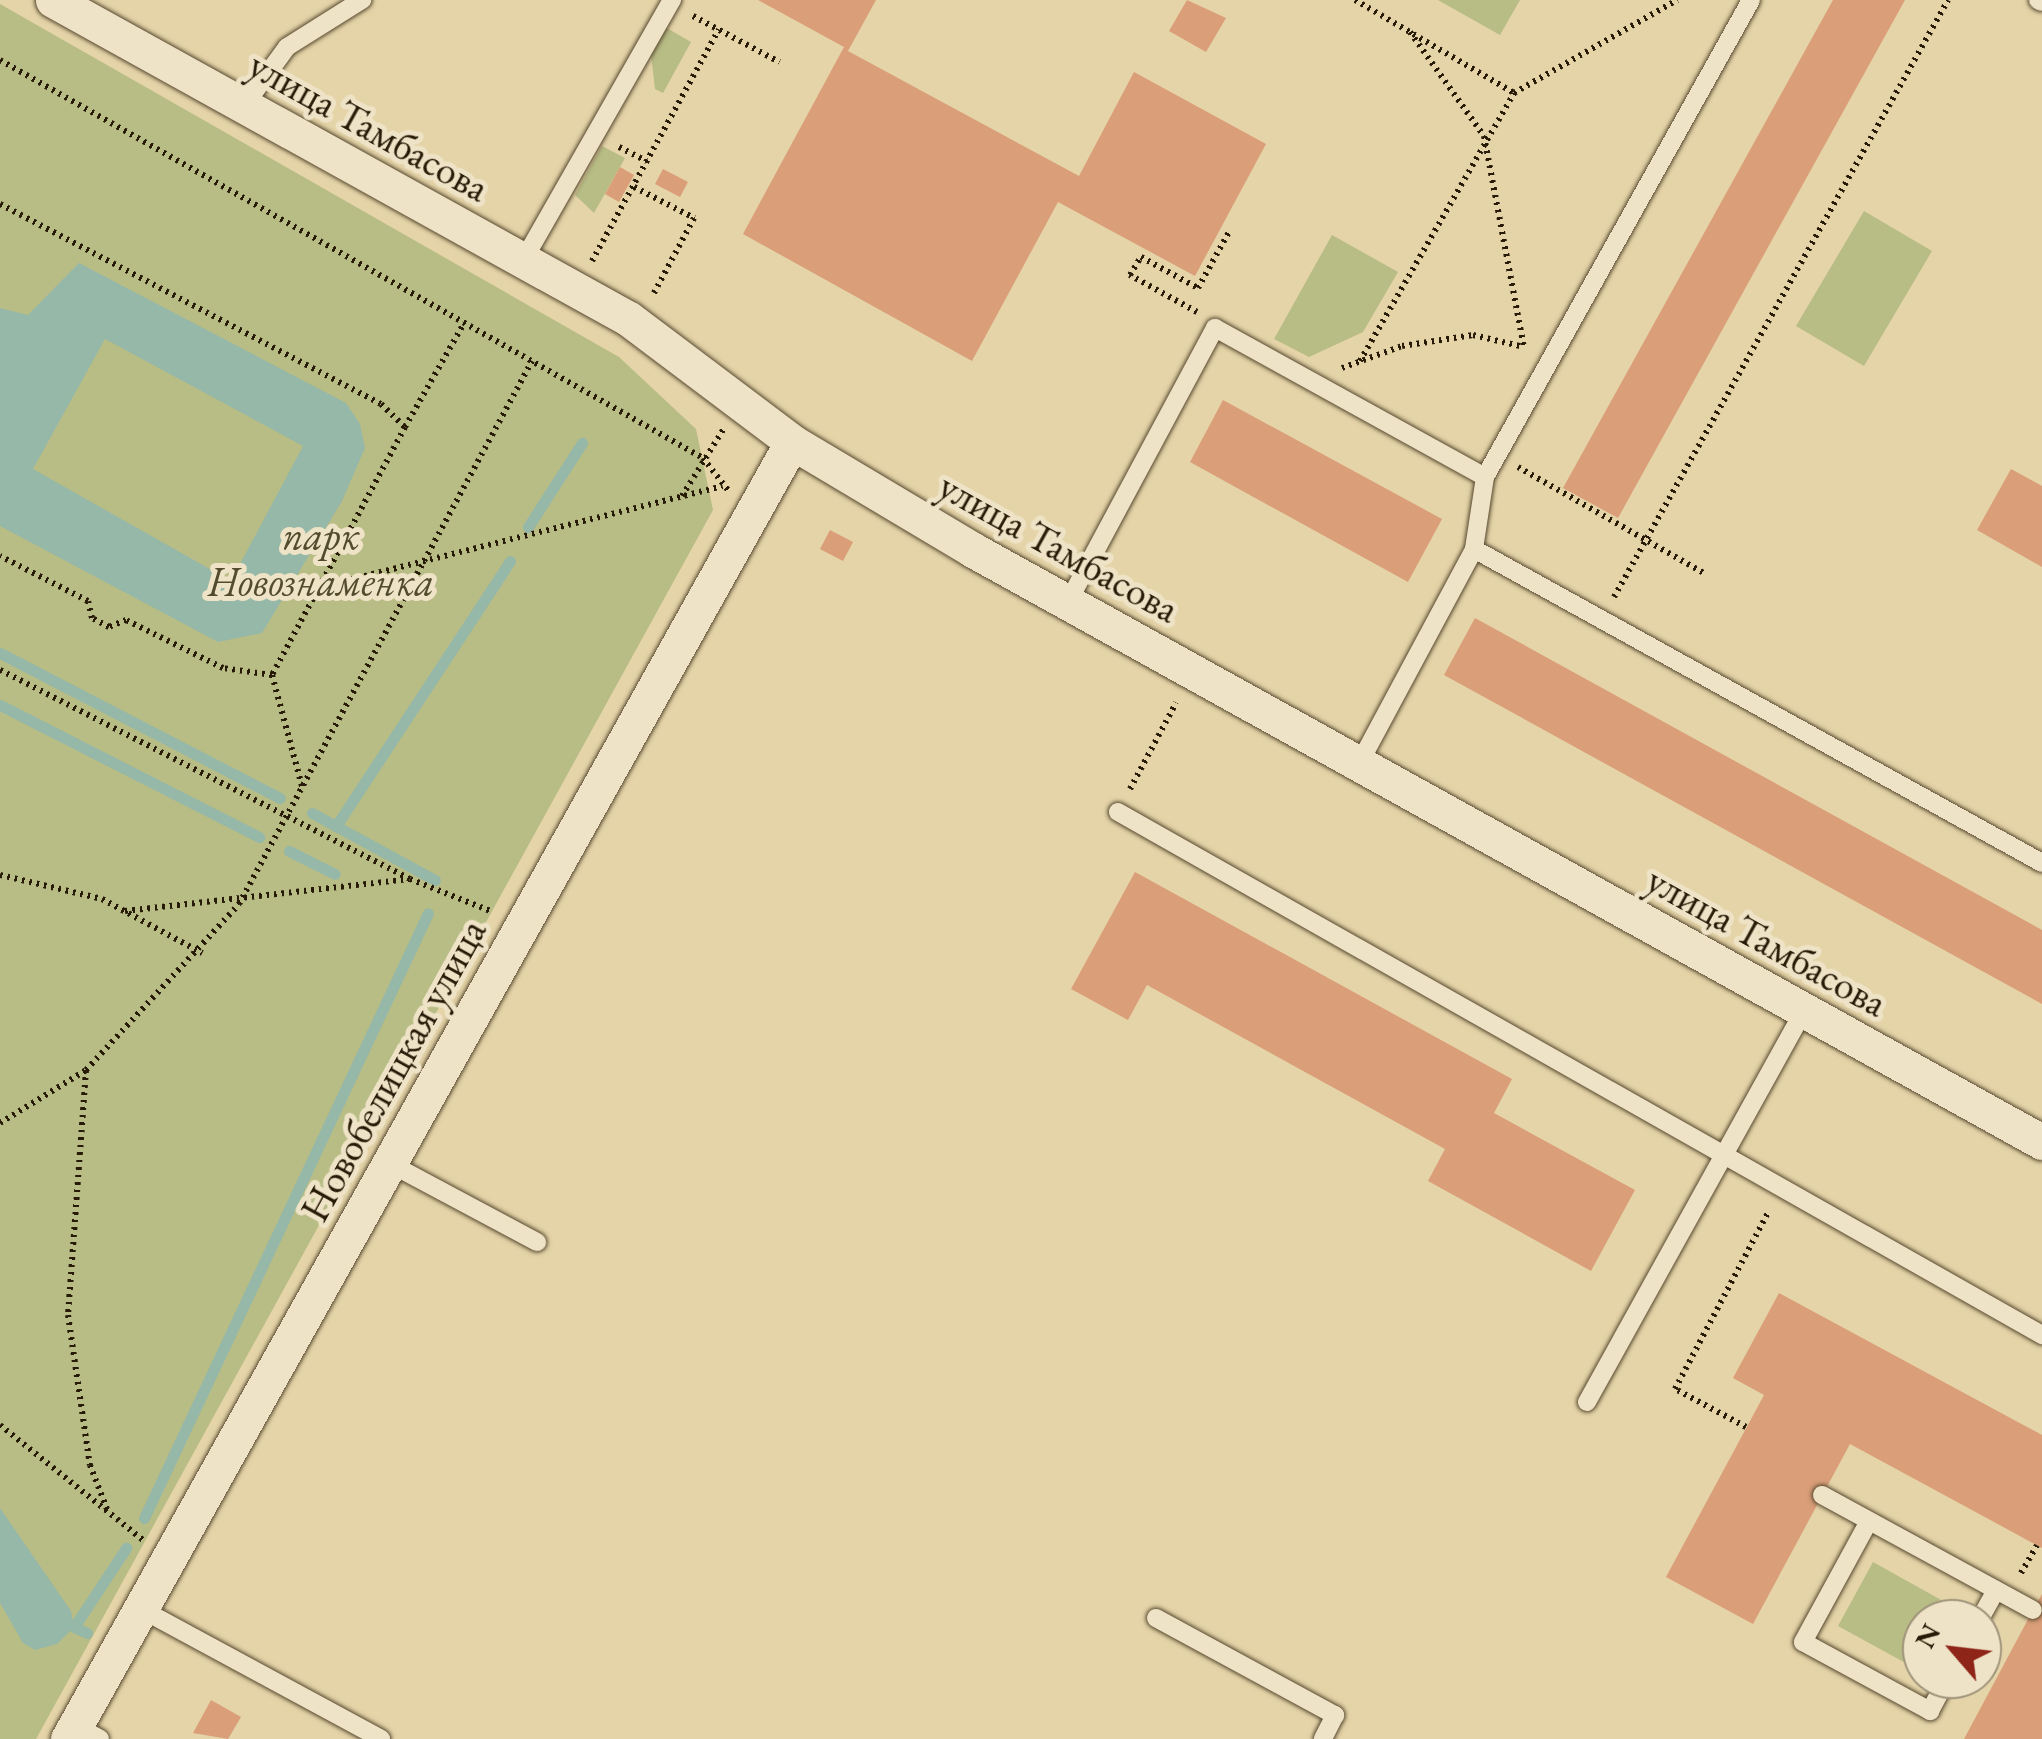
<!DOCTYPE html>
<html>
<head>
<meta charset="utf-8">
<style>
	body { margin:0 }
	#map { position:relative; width:2042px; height:1739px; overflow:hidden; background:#e5d4a8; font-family:"EB Garamond",serif }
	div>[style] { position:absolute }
	.green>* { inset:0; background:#b8bc85 }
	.water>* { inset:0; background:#96b8a8 }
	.stream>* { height:11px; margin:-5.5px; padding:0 5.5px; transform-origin:5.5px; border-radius:5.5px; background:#96b8a8 }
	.building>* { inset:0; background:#da9e79 }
	.path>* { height:6px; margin-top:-3px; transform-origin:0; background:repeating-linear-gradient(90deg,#271a07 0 2.5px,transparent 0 7.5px) }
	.roads { filter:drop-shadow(0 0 2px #56482f) drop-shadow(0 0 2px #56482f) }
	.service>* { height:18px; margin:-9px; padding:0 9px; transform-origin:9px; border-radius:9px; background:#eee3c6 }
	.minor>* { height:35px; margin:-17.5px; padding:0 17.5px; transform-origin:17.5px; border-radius:17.5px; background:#eee3c6 }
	span { translate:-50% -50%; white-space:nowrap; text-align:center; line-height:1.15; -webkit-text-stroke:10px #eee3c6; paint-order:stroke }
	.street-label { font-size:40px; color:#271a07 }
	.park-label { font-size:40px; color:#524b2d; font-style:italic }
	.north { position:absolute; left:1902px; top:1599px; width:100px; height:100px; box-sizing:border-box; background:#eee3c6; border:2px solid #9e937a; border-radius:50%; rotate:298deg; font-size:28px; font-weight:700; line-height:40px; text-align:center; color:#271a07 }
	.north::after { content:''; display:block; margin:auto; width:35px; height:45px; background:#8f2418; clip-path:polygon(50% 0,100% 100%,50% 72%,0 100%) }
</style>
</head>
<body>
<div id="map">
	<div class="green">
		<div style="clip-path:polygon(1438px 0,1520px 0,1500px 35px)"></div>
		<div style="clip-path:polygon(0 4px,619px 357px,696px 429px,713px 510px,36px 1739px,0 1739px)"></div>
		<div style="clip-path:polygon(665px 27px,691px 42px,663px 93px,655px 89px,651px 55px)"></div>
		<div style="clip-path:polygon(602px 146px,625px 158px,594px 213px,575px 195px)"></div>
		<div style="clip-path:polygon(1864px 211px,1932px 251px,1864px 366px,1796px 326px)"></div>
		<div style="clip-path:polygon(1332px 235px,1398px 272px,1363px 332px,1309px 357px,1274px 339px)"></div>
		<div style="clip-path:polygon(1873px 1562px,1961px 1611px,1956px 1619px,1922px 1619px,1922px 1672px,1838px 1626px)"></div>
	</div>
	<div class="water">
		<div style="clip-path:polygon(evenodd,79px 263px,346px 403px,360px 424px,365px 448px,342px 501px,262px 633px,218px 642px,0 526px,0 308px,28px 315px,79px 263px,105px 339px,303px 446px,231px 581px,33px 469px,105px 339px)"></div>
		<div style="clip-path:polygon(0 1508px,71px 1611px,74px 1627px,57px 1644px,35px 1650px,23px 1643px,0 1603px)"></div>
	</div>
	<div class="stream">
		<div style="left:528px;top:527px;width:100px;rotate:-57.3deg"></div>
		<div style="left:0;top:653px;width:315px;rotate:27.4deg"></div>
		<div style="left:0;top:705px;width:291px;rotate:27deg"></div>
		<div style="left:312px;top:813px;width:140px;rotate:28.6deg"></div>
		<div style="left:336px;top:826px;width:317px;rotate:-56.7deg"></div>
		<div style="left:289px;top:851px;width:51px;rotate:26.6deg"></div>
		<div style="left:144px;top:1518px;width:668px;rotate:-64.85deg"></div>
		<div style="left:87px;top:1633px;width:14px;rotate:-155deg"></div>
		<div style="left:74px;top:1627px;width:95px;rotate:-56.6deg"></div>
	</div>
	<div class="building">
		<div style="clip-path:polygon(758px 0,876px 0,848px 51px,1079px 176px,1134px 72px,1266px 144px,1195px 276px,1058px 202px,972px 361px,743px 234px,844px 47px)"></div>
		<div style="clip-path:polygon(1187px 0,1226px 18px,1206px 52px,1169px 31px)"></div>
		<div style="clip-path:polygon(1833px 0,1905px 0,1618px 518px,1563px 488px)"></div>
		<div style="clip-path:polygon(620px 167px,634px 175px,619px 202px,605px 194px)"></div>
		<div style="clip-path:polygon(663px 169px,688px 182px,680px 197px,655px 184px)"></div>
		<div style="clip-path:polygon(1223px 400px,1442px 519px,1408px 582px,1190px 462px)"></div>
		<div style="clip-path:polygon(2011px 469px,2042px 486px,2042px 567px,1977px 530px)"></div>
		<div style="clip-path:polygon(830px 530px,853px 542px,843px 561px,820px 549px)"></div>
		<div style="clip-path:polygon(1475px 618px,2042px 930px,2042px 1004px,1444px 675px)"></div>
		<div style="clip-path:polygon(1135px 872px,1512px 1079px,1494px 1113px,1635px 1190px,1591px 1271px,1428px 1181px,1445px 1149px,1147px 985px,1128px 1020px,1071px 989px)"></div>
		<div style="clip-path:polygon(1779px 1293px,2042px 1435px,2042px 1548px,1850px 1444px,1753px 1624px,1666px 1577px,1764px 1395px,1733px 1378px)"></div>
		<div style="clip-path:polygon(2042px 1594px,2042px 1739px,1964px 1739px,2033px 1610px)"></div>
		<div style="clip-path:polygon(211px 1700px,241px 1717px,228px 1739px,193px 1733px)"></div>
	</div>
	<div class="path">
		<div style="left:1355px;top:0;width:184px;rotate:30.3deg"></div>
		<div style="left:693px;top:16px;width:98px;rotate:28.1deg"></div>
		<div style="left:1410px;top:32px;width:128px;rotate:54.6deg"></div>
		<div style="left:1484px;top:136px;width:215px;rotate:79.3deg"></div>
		<div style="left:0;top:60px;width:808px;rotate:29.52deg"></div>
		<div style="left:703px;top:458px;width:41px;rotate:52deg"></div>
		<div style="left:619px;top:147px;width:31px;rotate:27deg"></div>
		<div style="left:634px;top:187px;width:68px;rotate:27.3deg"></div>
		<div style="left:694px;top:218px;width:85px;rotate:118.1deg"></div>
		<div style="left:0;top:204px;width:430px;rotate:27.7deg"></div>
		<div style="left:381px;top:404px;width:33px;rotate:44deg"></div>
		<div style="left:405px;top:427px;width:281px;rotate:118.2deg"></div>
		<div style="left:272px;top:675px;width:49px;rotate:-171.9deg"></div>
		<div style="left:223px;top:668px;width:108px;rotate:-153.7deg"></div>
		<div style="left:126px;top:620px;width:18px;rotate:158deg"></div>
		<div style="left:109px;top:627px;width:19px;rotate:-152deg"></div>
		<div style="left:92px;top:618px;width:17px;rotate:-103deg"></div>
		<div style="left:88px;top:601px;width:99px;rotate:-152.9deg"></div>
		<div style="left:592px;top:261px;width:264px;rotate:-61.3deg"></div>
		<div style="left:1197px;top:312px;width:77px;rotate:-151.1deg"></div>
		<div style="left:1130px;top:275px;width:21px;rotate:-59deg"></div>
		<div style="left:1141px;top:257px;width:65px;rotate:28.5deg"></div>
		<div style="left:1198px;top:288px;width:66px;rotate:-61.1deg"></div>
		<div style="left:1360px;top:361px;width:309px;rotate:-60.1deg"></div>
		<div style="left:1514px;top:93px;width:188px;rotate:-29.7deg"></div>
		<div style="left:1342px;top:368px;width:64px;rotate:-20.1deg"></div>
		<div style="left:1402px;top:346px;width:72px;rotate:-8.8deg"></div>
		<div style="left:1473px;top:335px;width:52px;rotate:13.2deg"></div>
		<div style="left:405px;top:427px;width:120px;rotate:-60.4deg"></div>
		<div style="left:1518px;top:467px;width:214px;rotate:29.7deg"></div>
		<div style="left:682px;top:496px;width:78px;rotate:-58.2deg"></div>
		<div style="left:321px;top:587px;width:414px;rotate:-14.1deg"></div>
		<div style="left:1614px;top:597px;width:684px;rotate:-60.77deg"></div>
		<div style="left:0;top:670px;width:460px;rotate:27deg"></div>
		<div style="left:410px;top:879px;width:89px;rotate:21.7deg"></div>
		<div style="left:272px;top:675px;width:119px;rotate:74.9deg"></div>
		<div style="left:1130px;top:789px;width:98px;rotate:-61.9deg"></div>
		<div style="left:0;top:875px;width:105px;rotate:13.2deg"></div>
		<div style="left:102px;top:899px;width:114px;rotate:28.4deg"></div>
		<div style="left:125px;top:911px;width:286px;rotate:-6.4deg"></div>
		<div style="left:86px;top:1070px;width:246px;rotate:94.2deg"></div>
		<div style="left:68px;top:1315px;width:152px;rotate:81.7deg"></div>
		<div style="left:90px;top:1465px;width:50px;rotate:69deg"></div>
		<div style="left:0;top:1123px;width:101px;rotate:-31.6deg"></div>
		<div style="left:86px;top:1070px;width:226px;rotate:-47.3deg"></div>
		<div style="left:239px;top:904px;width:617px;rotate:-61.65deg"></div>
		<div style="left:0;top:1425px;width:184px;rotate:38.8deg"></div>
		<div style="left:1746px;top:1427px;width:81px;rotate:-151.8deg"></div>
		<div style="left:1675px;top:1389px;width:201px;rotate:-62.2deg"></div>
		<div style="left:2021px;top:1573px;width:32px;rotate:-60deg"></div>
	</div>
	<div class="roads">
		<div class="service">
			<div style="left:2038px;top:0;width:4px;rotate:27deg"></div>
			<div style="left:244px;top:106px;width:73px;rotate:-53.9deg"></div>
			<div style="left:287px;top:47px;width:89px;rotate:-32.1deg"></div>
			<div style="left:523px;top:261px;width:301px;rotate:-60.3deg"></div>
			<div style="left:1485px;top:477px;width:546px;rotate:-60.85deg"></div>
			<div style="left:1068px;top:602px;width:311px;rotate:-61.8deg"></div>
			<div style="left:1215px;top:328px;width:308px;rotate:28.9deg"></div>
			<div style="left:1485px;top:477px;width:73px;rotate:98.7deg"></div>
			<div style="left:1360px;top:762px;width:242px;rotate:-61.8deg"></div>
			<div style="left:1474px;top:549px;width:649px;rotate:28.93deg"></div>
			<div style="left:1118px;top:812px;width:1062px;rotate:29.51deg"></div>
			<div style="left:389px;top:1163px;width:168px;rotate:28.1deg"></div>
			<div style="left:1587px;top:1402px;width:448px;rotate:-61deg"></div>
			<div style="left:1822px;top:1495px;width:240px;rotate:28.6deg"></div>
			<div style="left:1869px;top:1521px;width:138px;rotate:118.6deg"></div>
			<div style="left:1803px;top:1642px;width:145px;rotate:28.5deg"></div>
			<div style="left:1930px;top:1711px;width:36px;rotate:-62deg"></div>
			<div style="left:141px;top:1609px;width:273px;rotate:28.4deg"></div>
			<div style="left:1156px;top:1618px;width:204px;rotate:28.5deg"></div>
			<div style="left:1335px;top:1715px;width:27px;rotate:117deg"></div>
			<div style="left:1980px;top:1619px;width:33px;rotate:-61deg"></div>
			<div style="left:76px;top:1726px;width:27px;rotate:28deg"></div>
		</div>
		<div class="minor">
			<div style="left:53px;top:0;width:658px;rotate:28.98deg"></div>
			<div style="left:629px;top:319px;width:204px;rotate:37deg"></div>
			<div style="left:792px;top:442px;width:211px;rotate:30.8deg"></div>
			<div style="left:973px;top:550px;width:1222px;rotate:28.98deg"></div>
			<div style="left:68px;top:1739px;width:1485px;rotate:-60.83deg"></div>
		</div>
	</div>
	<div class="street-label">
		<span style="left:369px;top:126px;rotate:29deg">улица Тамбасова</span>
		<span style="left:1059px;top:547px;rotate:29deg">улица Тамбасова</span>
		<span style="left:1767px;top:941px;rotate:29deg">улица Тамбасова</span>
		<span style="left:393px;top:1070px;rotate:-61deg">Новобелицкая улица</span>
	</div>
	<div class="park-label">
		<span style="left:321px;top:558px">парк<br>Новознаменка</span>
	</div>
	<div class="north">N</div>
</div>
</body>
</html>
